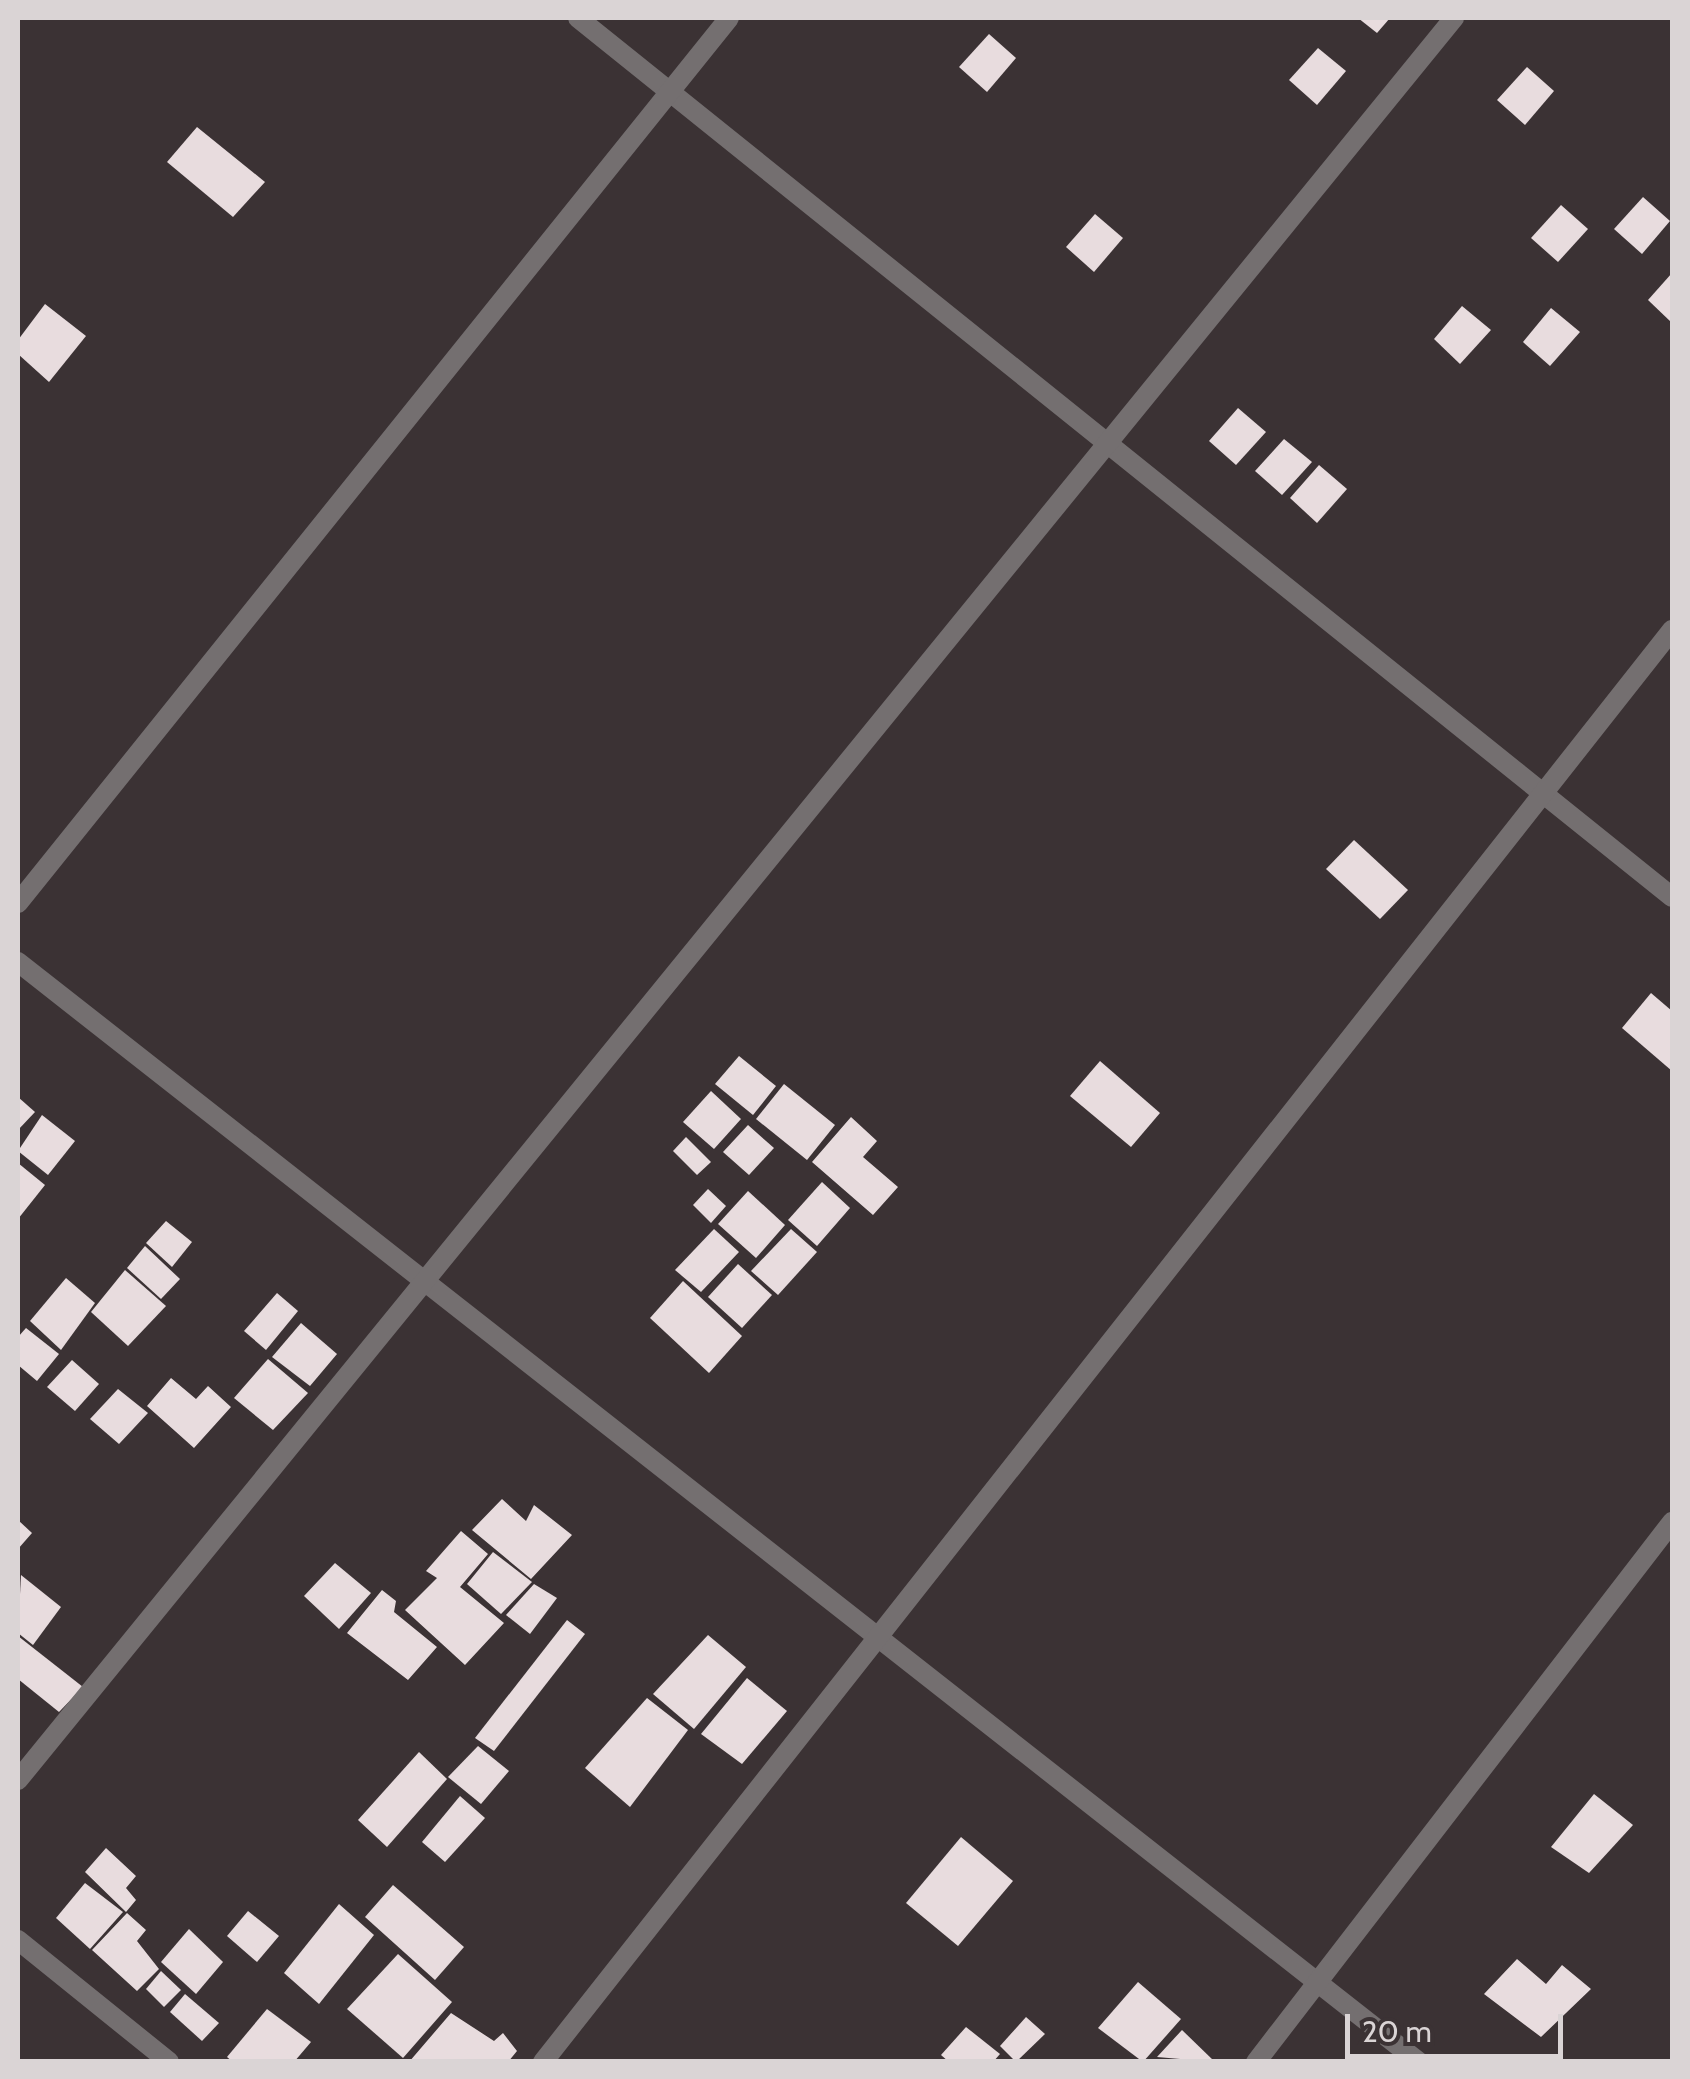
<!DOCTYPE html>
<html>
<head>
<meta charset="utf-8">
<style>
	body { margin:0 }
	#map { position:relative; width:1690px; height:2079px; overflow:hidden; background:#3b3234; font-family:Cabin,sans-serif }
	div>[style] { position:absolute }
	.building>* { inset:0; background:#e8dcde }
	.minor>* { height:20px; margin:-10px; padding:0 10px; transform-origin:10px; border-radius:10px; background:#746f70 }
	span { translate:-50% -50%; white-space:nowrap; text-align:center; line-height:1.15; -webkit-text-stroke:10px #3b3234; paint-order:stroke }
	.frame { position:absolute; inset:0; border:20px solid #dad4d5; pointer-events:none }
	.scale { position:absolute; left:1345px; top:2014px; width:218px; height:45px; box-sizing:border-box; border:5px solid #dad4d5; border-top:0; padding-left:12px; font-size:30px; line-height:35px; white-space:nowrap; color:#dad4d5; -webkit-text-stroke:8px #3b3234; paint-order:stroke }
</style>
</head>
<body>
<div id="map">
	<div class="building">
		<div style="clip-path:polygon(1358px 18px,1390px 18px,1377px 33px)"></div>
		<div style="clip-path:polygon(989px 34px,1016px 58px,987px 92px,959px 67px)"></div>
		<div style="clip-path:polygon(1318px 48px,1346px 71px,1317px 105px,1289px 80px)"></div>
		<div style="clip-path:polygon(1527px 67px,1554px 91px,1525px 125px,1497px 100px)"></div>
		<div style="clip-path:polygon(197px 127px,265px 182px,233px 217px,167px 162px)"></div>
		<div style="clip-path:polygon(1643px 197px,1670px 221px,1642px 254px,1614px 229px)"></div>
		<div style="clip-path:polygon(1561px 205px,1588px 229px,1558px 262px,1531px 238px)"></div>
		<div style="clip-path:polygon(1095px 214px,1123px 238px,1094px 272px,1066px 247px)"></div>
		<div style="clip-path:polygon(1672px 273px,1672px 323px,1648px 300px)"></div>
		<div style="clip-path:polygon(45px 304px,86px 336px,49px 382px,18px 354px,18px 340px)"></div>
		<div style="clip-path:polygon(1462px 306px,1491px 330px,1460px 364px,1434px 339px)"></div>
		<div style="clip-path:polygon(1551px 308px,1580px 332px,1550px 366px,1523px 342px)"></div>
		<div style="clip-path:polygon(1238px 408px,1266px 432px,1236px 465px,1209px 441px)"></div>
		<div style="clip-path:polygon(1284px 439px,1312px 462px,1282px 495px,1255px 471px)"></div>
		<div style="clip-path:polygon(1319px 465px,1347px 489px,1317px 523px,1290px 498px)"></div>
		<div style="clip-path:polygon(1354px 840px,1408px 890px,1380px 919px,1326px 869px)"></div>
		<div style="clip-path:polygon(1651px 993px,1672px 1011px,1672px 1071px,1622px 1028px)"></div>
		<div style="clip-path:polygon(739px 1056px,776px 1086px,753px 1115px,715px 1084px)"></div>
		<div style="clip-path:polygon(1100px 1061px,1160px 1113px,1131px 1147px,1070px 1096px)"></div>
		<div style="clip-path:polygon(784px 1084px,835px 1125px,807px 1160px,756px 1119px)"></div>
		<div style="clip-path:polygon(711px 1091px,741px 1119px,714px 1149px,683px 1122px)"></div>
		<div style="clip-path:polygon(18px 1097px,35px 1112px,18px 1130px)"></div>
		<div style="clip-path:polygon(42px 1115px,75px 1141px,48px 1175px,18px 1151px)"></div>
		<div style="clip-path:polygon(851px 1117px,877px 1141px,863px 1157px,898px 1187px,873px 1215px,812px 1162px)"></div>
		<div style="clip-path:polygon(748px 1125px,774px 1148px,749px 1175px,723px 1152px)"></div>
		<div style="clip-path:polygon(686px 1137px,711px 1162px,697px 1175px,673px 1151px)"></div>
		<div style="clip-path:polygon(18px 1163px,45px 1185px,18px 1219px)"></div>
		<div style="clip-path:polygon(822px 1182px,850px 1208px,817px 1246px,788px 1220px)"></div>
		<div style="clip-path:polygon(708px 1189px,726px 1206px,711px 1223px,693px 1205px)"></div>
		<div style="clip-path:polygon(748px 1191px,785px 1225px,756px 1258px,718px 1224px)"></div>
		<div style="clip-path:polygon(166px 1221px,192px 1242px,172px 1267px,146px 1243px)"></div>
		<div style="clip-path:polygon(714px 1229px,739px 1252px,701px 1292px,675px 1270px)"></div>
		<div style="clip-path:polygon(791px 1229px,817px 1252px,778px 1295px,751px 1271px)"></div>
		<div style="clip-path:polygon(145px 1246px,180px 1279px,161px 1299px,127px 1268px)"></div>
		<div style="clip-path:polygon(738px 1264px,772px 1295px,742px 1328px,708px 1297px)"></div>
		<div style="clip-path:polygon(125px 1270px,166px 1306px,128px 1346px,91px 1312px)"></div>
		<div style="clip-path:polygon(66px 1278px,95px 1303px,61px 1350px,30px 1321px)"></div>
		<div style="clip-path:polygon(683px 1281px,742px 1336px,709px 1373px,650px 1318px)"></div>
		<div style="clip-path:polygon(277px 1293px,298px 1311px,266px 1350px,244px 1331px)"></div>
		<div style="clip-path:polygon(301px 1323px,337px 1354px,310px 1386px,272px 1357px)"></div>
		<div style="clip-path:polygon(26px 1328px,59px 1354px,37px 1381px,18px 1365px,18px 1337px)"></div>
		<div style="clip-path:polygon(268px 1359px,308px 1393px,273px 1430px,234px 1398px)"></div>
		<div style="clip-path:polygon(72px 1360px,99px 1384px,75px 1411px,47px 1387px)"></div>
		<div style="clip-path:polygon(171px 1378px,196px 1399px,208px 1386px,231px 1407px,194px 1448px,147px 1406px)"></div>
		<div style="clip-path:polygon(118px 1389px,148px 1413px,119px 1444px,90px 1419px)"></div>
		<div style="clip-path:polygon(502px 1499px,526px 1521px,534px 1505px,572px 1535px,531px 1579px,472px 1530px)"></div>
		<div style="clip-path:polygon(18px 1520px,32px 1533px,18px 1549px)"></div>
		<div style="clip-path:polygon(461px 1531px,488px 1554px,460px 1587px,504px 1623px,465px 1665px,405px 1610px,437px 1578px,426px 1571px)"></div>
		<div style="clip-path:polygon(493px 1552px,532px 1582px,501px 1614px,467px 1584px)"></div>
		<div style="clip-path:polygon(335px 1563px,371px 1593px,339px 1629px,304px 1596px)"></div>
		<div style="clip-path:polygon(21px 1575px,61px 1607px,33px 1645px,18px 1633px)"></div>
		<div style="clip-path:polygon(534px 1584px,557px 1598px,530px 1634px,506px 1615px)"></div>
		<div style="clip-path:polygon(382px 1590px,396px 1601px,394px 1612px,437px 1647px,408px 1680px,347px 1633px)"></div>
		<div style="clip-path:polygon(567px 1620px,585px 1634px,494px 1751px,475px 1738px)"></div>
		<div style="clip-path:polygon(708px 1635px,746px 1667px,694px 1729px,653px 1694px)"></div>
		<div style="clip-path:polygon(18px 1636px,83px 1687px,59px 1712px,18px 1679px)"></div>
		<div style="clip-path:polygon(747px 1678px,787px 1711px,742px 1764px,701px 1734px)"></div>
		<div style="clip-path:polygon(647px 1698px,688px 1730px,630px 1807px,585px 1768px)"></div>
		<div style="clip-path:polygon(478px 1746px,509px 1771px,481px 1804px,448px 1777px)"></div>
		<div style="clip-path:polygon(419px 1752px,447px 1779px,387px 1847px,358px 1820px)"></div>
		<div style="clip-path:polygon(1594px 1794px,1633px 1825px,1589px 1873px,1551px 1847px)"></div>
		<div style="clip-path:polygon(460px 1796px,485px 1818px,445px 1862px,422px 1842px)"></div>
		<div style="clip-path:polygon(961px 1837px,1013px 1881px,958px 1946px,906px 1903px)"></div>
		<div style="clip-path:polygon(106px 1848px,136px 1876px,126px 1888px,136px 1900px,126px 1912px,85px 1872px)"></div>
		<div style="clip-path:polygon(85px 1883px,123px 1912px,90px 1949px,56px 1918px)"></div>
		<div style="clip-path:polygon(393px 1885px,464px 1947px,435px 1980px,365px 1917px)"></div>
		<div style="clip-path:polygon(339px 1904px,374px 1935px,319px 2004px,284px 1973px)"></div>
		<div style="clip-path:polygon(248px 1911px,279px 1936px,257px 1962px,227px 1936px)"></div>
		<div style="clip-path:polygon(127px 1913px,146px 1930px,137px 1941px,159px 1969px,137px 1991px,92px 1950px)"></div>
		<div style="clip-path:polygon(189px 1929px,223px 1962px,196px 1994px,161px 1962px)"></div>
		<div style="clip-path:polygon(398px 1954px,452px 2002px,403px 2058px,347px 2009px)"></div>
		<div style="clip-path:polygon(1517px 1959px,1546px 1984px,1562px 1965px,1591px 1989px,1541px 2037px,1484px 1994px)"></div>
		<div style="clip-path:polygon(161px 1971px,181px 1990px,164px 2007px,146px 1989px)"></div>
		<div style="clip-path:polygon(1138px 1982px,1181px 2019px,1143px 2062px,1098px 2028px)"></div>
		<div style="clip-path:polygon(185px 1994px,219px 2023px,202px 2041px,170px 2012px)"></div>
		<div style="clip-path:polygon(267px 2009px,311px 2042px,294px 2062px,233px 2062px,227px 2057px)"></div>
		<div style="clip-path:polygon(451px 2013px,494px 2041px,503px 2033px,517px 2051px,508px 2062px,409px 2062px)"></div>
		<div style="clip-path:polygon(1026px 2017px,1045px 2034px,1016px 2062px,1000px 2046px)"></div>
		<div style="clip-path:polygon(966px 2027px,1000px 2054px,993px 2062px,949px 2062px,941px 2055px)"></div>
		<div style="clip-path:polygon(1182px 2030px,1215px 2062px,1157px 2057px)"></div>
	</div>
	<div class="minor">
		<div style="left:578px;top:18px;width:1403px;rotate:38.78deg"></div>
		<div style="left:18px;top:903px;width:1135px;rotate:-51.22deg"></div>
		<div style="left:18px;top:962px;width:1781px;rotate:38.14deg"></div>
		<div style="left:18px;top:1780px;width:2273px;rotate:-50.82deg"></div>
		<div style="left:18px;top:1940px;width:194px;rotate:38.9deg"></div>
		<div style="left:543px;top:2062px;width:1824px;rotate:-51.75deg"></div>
		<div style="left:1256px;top:2062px;width:682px;rotate:-52.39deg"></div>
	</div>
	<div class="frame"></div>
	<div class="scale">20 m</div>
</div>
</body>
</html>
